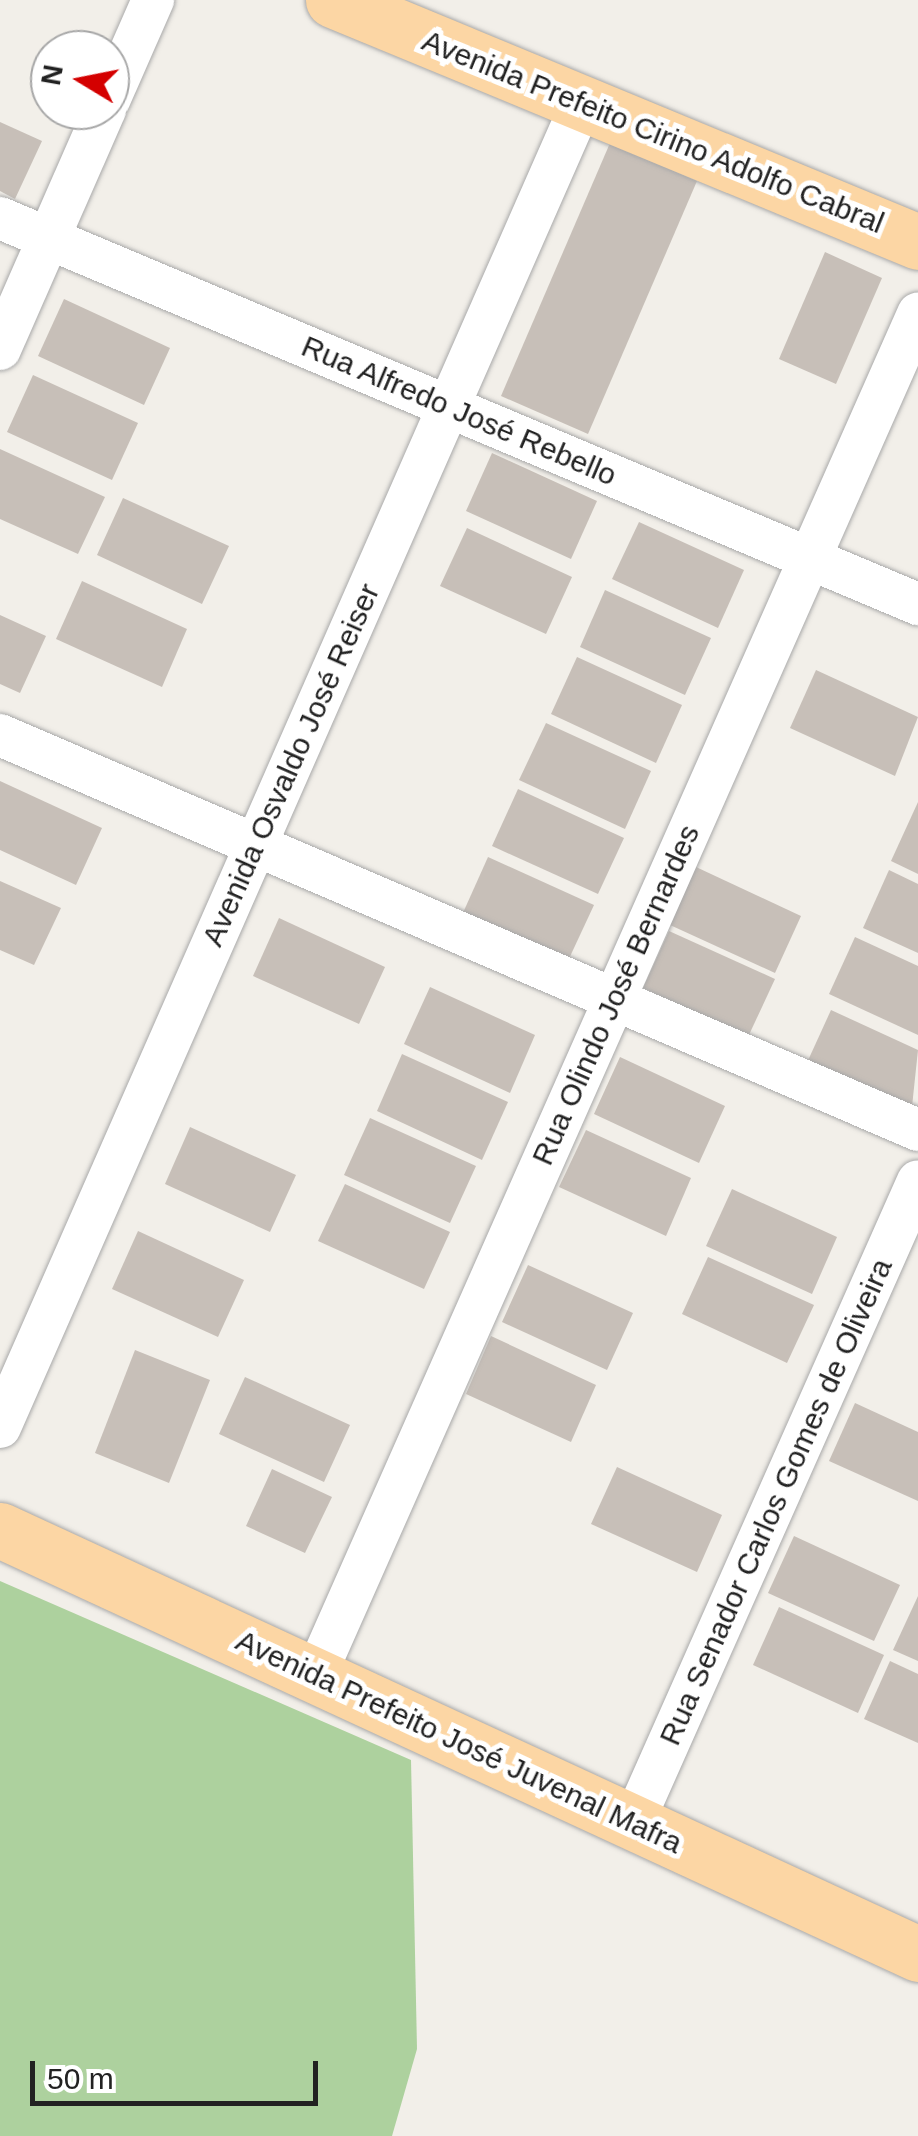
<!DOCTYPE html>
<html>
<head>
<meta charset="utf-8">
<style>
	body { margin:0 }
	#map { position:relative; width:918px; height:2136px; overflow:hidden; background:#f2efe9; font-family:Helvetica,sans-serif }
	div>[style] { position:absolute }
	.forest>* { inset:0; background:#add19e }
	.building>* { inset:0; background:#c7bfb8 }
	.roads { filter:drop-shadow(0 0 2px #a9a9a9) drop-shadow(0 0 2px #a9a9a9) }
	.minor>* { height:42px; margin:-21px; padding:0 21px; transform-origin:21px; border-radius:21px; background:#fff }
	.major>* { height:55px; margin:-27.5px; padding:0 27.5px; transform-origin:27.5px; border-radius:27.5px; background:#fcd6a4 }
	span { translate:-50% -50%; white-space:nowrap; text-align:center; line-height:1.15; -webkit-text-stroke:10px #fff; paint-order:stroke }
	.street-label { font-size:30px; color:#222 }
	.north { position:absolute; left:30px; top:30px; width:100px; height:100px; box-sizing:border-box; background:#fff; border:2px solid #a7a7a7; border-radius:50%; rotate:280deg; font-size:28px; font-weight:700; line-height:40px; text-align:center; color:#222 }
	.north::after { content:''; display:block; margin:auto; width:35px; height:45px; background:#d40000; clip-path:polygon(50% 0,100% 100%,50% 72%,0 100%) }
	.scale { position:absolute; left:30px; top:2061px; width:288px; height:45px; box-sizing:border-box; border:5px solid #222; border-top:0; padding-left:12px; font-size:30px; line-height:35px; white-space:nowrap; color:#222; -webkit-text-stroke:8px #fff; paint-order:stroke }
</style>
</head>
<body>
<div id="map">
	<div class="forest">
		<div style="clip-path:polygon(0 1581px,411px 1760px,417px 2049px,392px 2136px,0 2136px)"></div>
	</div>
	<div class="building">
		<div style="clip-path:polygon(0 122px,42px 141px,15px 199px,0 191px)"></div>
		<div style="clip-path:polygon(610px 143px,697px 181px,588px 434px,501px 396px)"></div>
		<div style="clip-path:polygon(825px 252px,882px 278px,836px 384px,779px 359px)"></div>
		<div style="clip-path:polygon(64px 299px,170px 348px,144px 405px,38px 356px)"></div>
		<div style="clip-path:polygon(33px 375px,138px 423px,112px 480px,7px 432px)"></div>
		<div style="clip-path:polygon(0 449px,105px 497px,78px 554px,0 519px)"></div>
		<div style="clip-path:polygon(492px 453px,597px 501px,571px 559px,466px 511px)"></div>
		<div style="clip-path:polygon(123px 498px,229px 546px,202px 604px,97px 555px)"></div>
		<div style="clip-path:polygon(639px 522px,744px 570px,718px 628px,612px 579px)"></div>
		<div style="clip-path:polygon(467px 528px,572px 577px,546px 634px,440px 586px)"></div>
		<div style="clip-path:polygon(82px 581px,187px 629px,162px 687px,56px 639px)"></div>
		<div style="clip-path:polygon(605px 590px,711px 638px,685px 695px,580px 647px)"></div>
		<div style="clip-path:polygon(0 615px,46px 636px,20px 693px,0 684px)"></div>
		<div style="clip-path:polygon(577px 657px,682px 705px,656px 763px,551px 714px)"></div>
		<div style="clip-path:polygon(816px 670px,918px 717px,895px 776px,790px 728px)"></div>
		<div style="clip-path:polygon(546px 723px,651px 771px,625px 829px,519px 780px)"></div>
		<div style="clip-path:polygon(0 781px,102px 828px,76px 885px,0 850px)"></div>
		<div style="clip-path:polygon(518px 789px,624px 838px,598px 894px,492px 846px)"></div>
		<div style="clip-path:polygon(918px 802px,918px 874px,891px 861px)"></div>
		<div style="clip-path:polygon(488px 857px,594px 905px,567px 963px,462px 915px)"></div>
		<div style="clip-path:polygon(696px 867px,801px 916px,775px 973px,670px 925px)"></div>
		<div style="clip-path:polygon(889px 870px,918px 884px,918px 953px,863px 928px)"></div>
		<div style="clip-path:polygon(0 881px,61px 908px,34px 965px,0 950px)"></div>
		<div style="clip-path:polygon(279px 918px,385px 967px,359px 1024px,253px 976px)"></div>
		<div style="clip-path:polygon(669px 931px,775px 979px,748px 1037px,643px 988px)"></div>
		<div style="clip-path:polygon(855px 937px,918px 966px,918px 1035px,829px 994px)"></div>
		<div style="clip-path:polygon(430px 987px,535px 1035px,510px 1093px,404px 1044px)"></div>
		<div style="clip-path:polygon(831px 1010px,918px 1050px,911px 1116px,805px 1067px)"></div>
		<div style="clip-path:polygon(402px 1054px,508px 1102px,482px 1160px,377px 1111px)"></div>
		<div style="clip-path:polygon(620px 1057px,725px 1106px,699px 1163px,594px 1114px)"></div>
		<div style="clip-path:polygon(370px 1118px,476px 1166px,450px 1223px,344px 1175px)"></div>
		<div style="clip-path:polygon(190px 1127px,296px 1175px,270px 1232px,165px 1184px)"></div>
		<div style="clip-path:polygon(586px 1130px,691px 1178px,666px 1236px,559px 1187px)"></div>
		<div style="clip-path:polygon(345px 1184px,450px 1232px,424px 1289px,318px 1241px)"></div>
		<div style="clip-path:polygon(732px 1189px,837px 1237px,812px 1294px,706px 1246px)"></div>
		<div style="clip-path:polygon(138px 1231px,244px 1280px,218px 1337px,112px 1289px)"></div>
		<div style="clip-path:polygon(708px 1257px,814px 1305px,787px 1363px,682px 1314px)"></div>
		<div style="clip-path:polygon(528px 1265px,633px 1313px,607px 1370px,502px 1322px)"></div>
		<div style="clip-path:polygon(491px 1336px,596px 1385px,571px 1442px,466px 1394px)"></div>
		<div style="clip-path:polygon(135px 1350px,210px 1380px,169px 1483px,95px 1453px)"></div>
		<div style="clip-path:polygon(245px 1377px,350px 1425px,324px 1482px,219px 1434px)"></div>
		<div style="clip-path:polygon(855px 1403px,918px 1432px,918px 1501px,829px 1461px)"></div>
		<div style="clip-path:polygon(617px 1467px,722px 1515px,697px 1572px,591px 1524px)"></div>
		<div style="clip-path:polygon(272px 1469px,332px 1497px,305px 1553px,246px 1526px)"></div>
		<div style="clip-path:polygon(794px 1536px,900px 1585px,874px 1641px,768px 1593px)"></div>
		<div style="clip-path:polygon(918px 1596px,918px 1661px,893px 1650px)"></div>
		<div style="clip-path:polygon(779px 1607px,884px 1655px,858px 1713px,753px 1665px)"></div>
		<div style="clip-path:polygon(890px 1661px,918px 1674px,918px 1743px,864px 1719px)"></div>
	</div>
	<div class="roads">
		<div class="minor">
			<div style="left:110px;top:98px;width:107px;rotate:-66.3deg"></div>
			<div style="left:0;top:218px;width:996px;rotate:22.81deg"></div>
			<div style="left:0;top:349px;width:261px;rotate:-66.3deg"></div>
			<div style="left:0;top:735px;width:999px;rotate:23.28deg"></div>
			<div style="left:0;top:1427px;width:1446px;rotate:-66.27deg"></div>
			<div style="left:315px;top:1676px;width:1490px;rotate:-66.12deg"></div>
			<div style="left:633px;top:1823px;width:702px;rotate:-66.06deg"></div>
		</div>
		<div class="major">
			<div style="left:333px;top:0;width:633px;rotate:22.47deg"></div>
			<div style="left:0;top:1530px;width:1011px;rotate:24.79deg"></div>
		</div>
	</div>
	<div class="street-label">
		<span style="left:653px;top:132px;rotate:22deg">Avenida Prefeito Cirino Adolfo Cabral</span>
		<span style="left:459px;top:411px;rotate:23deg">Rua Alfredo José Rebello</span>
		<span style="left:291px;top:765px;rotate:-66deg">Avenida Osvaldo José Reiser</span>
		<span style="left:616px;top:995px;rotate:-66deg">Rua Olindo José Bernardes</span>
		<span style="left:776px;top:1502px;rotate:-66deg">Rua Senador Carlos Gomes de Oliveira</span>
		<span style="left:459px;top:1742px;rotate:25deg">Avenida Prefeito José Juvenal Mafra</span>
	</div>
	<div class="north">N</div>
	<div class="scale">50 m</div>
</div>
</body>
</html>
